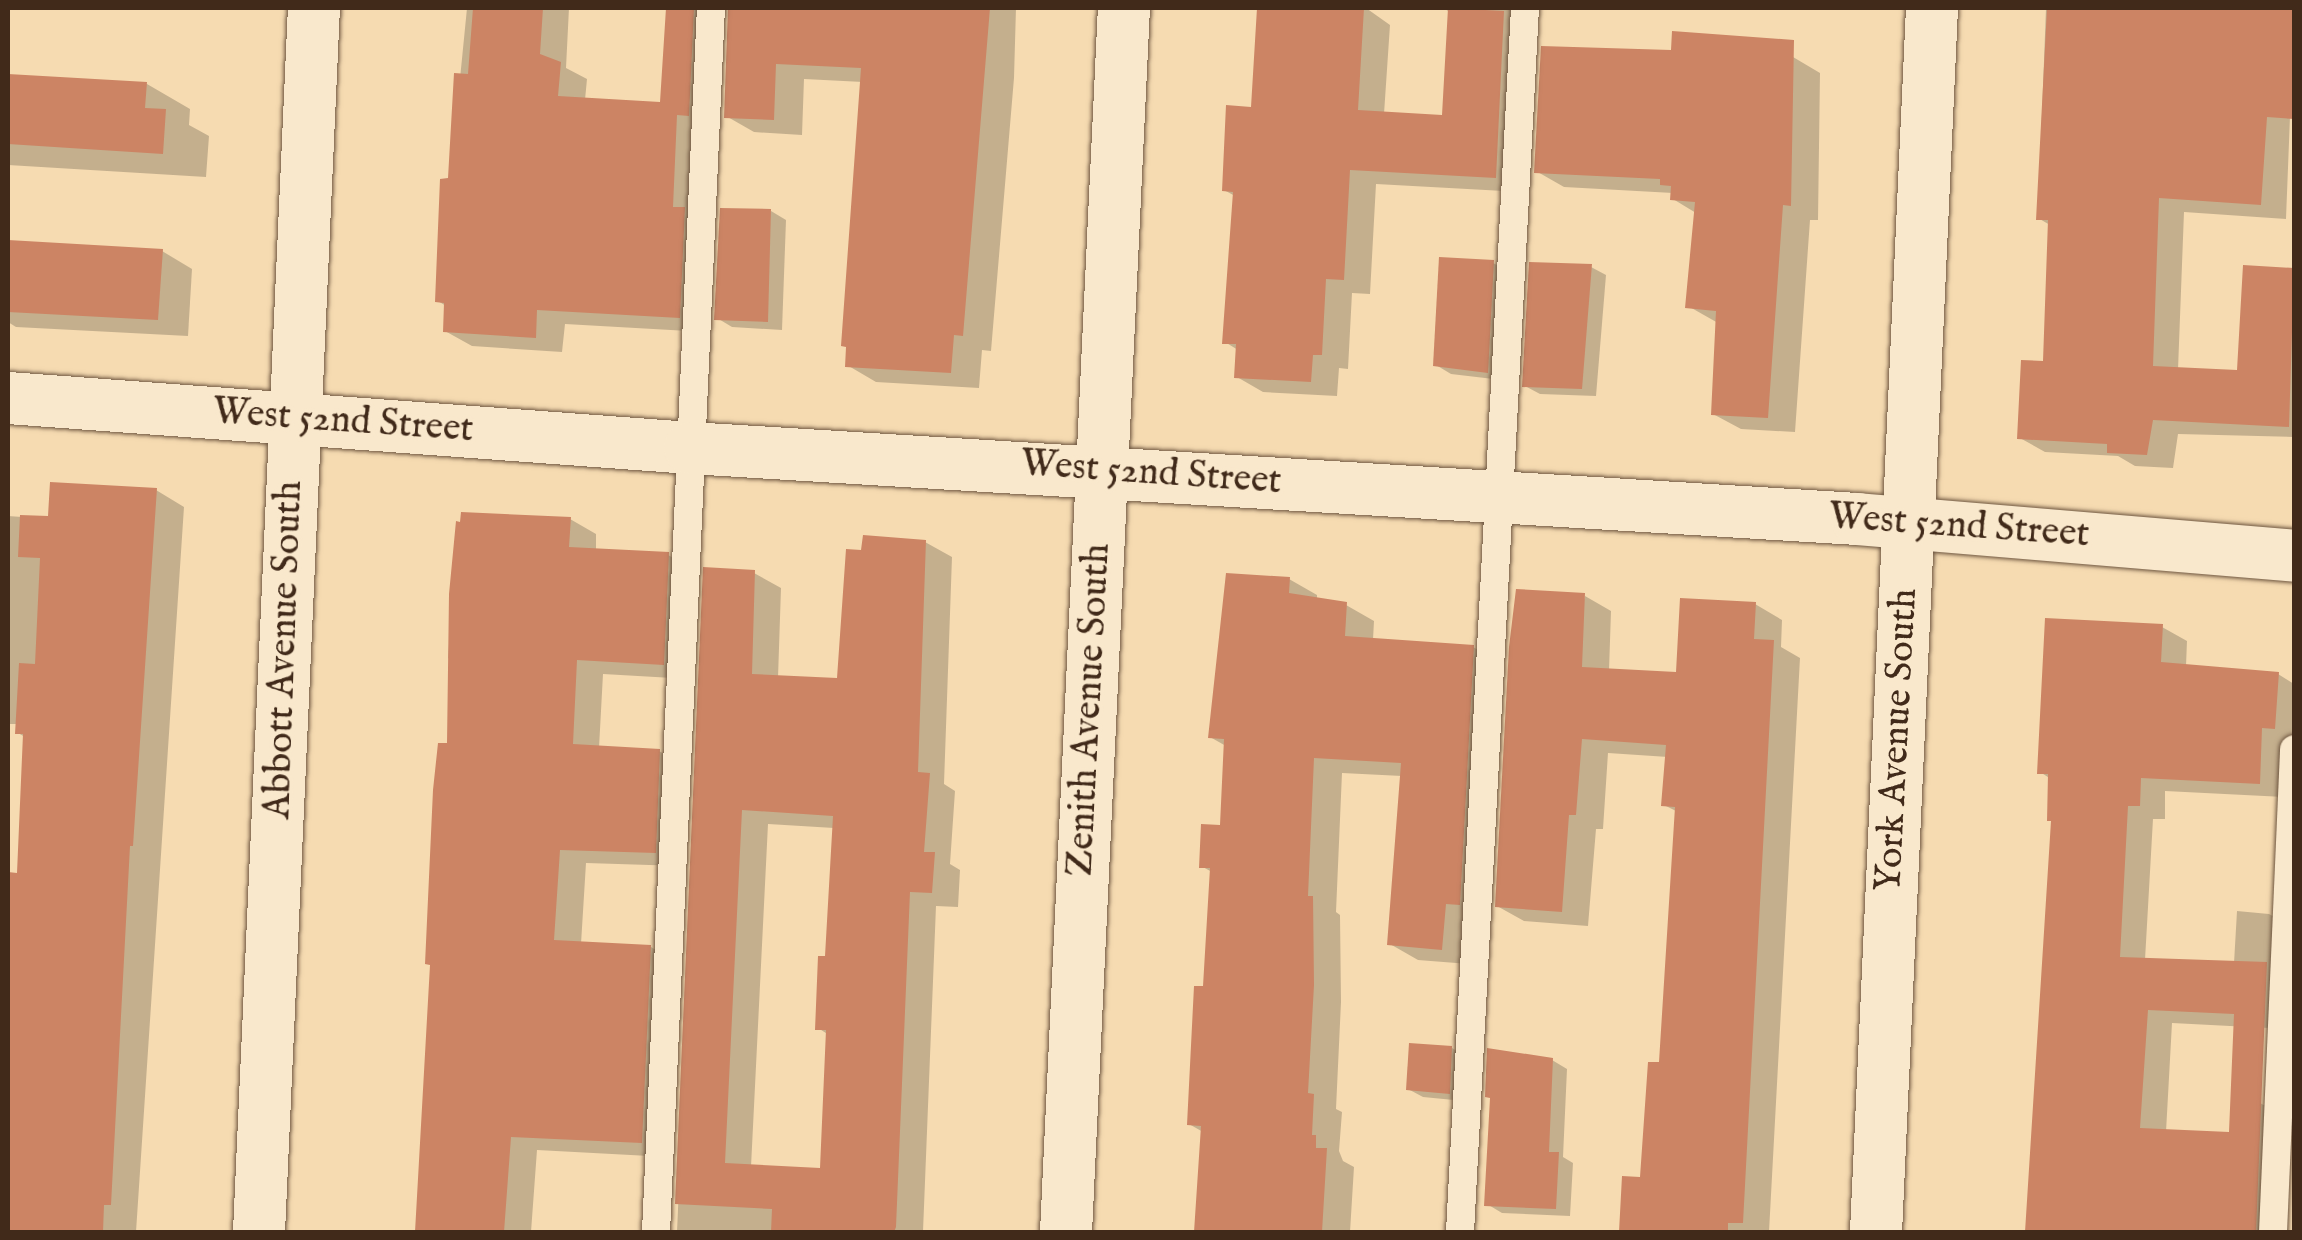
<!DOCTYPE html>
<html>
<head>
<meta charset="utf-8">
<style>
	body { margin:0 }
	#map { position:relative; width:2302px; height:1240px; overflow:hidden; background:#f6dbb1; font-family:"IM FELL English",serif }
	div>[style] { position:absolute }
	.shadow>* { inset:0; background:#0003 }
	.building>* { inset:0; background:#cc8464 }
	.roads { filter:drop-shadow(0 0 2px #6e5640) drop-shadow(0 0 2px #6e5640) }
	.service>* { height:28px; margin:-14px; padding:0 14px; transform-origin:14px; border-radius:14px; background:#f9e8cc }
	.minor>* { height:52px; margin:-26px; padding:0 26px; transform-origin:26px; border-radius:26px; background:#f9e8cc }
	span { translate:-50% -50%; white-space:nowrap; text-align:center; line-height:1.15; -webkit-text-stroke:8px #f9e8cc; paint-order:stroke }
	.street-label { font-size:38px; color:#412a1a }
	.frame { position:absolute; inset:0; border:10px solid #412a1a; pointer-events:none }
</style>
</head>
<body>
<div id="map">
	<div class="shadow">
		<div style="clip-path:polygon(467px 8px,569px 8px,566px 68px,587px 79px,585px 100px,662px 104px,668px 8px,694px 8px,720px 23px,706px 332px,565px 324px,562px 352px,472px 346px,445px 331px,446px 306px,438px 301px)"></div>
		<div style="clip-path:polygon(756px 8px,1016px 8px,1014px 78px,991px 351px,982px 350px,979px 388px,876px 382px,847px 365px,863px 82px,804px 79px,802px 135px,754px 132px,726px 116px)"></div>
		<div style="clip-path:polygon(1260px 8px,1366px 8px,1390px 25px,1384px 114px,1444px 118px,1450px 12px,1443px 8px,1531px 8px,1522px 192px,1376px 184px,1370px 294px,1352px 293px,1348px 369px,1339px 368px,1337px 396px,1263px 392px,1237px 377px,1238px 350px,1225px 342px,1235px 196px,1224px 190px,1253px 109px)"></div>
		<div style="clip-path:polygon(2046px 8px,2281px 8px,2294px 15px,2286px 219px,2184px 212px,2178px 370px,2240px 373px,2245px 268px,2294px 271px,2294px 437px,2178px 434px,2173px 468px,2135px 466px,2118px 456px,2045px 452px,2020px 438px,2046px 363px,2050px 225px,2038px 218px)"></div>
		<div style="clip-path:polygon(1793px 57px,1820px 73px,1818px 220px,1810px 220px,1795px 432px,1741px 429px,1713px 414px,1718px 323px,1688px 306px,1696px 213px,1673px 199px,1673px 193px,1564px 187px,1536px 171px)"></div>
		<div style="clip-path:polygon(8px 77px,147px 84px,190px 109px,189px 125px,209px 136px,206px 177px,8px 165px)"></div>
		<div style="clip-path:polygon(771px 211px,786px 220px,782px 330px,732px 327px,717px 318px)"></div>
		<div style="clip-path:polygon(8px 242px,162px 251px,192px 269px,188px 336px,16px 327px,8px 322px)"></div>
		<div style="clip-path:polygon(1493px 263px,1508px 271px,1502px 380px,1451px 374px,1436px 365px)"></div>
		<div style="clip-path:polygon(1591px 267px,1606px 275px,1596px 396px,1540px 394px,1525px 386px)"></div>
		<div style="clip-path:polygon(156px 490px,184px 507px,136px 1232px,8px 1232px,8px 875px,19px 875px,25px 737px,18px 733px,18px 724px,8px 724px,8px 516px,50px 519px)"></div>
		<div style="clip-path:polygon(570px 519px,596px 534px,596px 551px,668px 555px,695px 570px,690px 679px,603px 674px,599px 748px,659px 751px,686px 767px,681px 866px,586px 863px,581px 944px,651px 947px,677px 963px,668px 1157px,537px 1150px,531px 1232px,419px 1232px,450px 746px,453px 661px,448px 658px,458px 524px)"></div>
		<div style="clip-path:polygon(evenodd,925px 542px,952px 557px,944px 784px,955px 791px,950px 864px,960px 870px,958px 907px,936px 906px,923px 1232px,677px 1232px,706px 569px,754px 573px,781px 588px,778px 678px,839px 681px,925px 542px,768px 824px,834px 828px,828px 959px,818px 1028px,829px 1035px,823px 1171px,751px 1167px,768px 824px)"></div>
		<div style="clip-path:polygon(1289px 579px,1317px 595px,1317px 600px,1346px 605px,1374px 621px,1373px 640px,1473px 647px,1501px 663px,1469px 964px,1418px 960px,1390px 944px,1402px 776px,1342px 773px,1336px 912px,1340px 915px,1341px 1002px,1336px 1109px,1342px 1112px,1339px 1151px,1343px 1161px,1354px 1167px,1350px 1232px,1196px 1232px,1203px 1132px,1189px 1124px,1206px 989px,1212px 872px,1201px 866px,1222px 828px,1226px 746px,1210px 737px)"></div>
		<div style="clip-path:polygon(1585px 596px,1611px 611px,1609px 671px,1678px 675px,1755px 604px,1782px 620px,1781px 647px,1800px 658px,1769px 1232px,1621px 1232px,1625px 1179px,1642px 1180px,1662px 1065px,1678px 812px,1664px 805px,1668px 757px,1608px 753px,1603px 829px,1596px 829px,1588px 926px,1524px 921px,1497px 906px)"></div>
		<div style="clip-path:polygon(2162px 627px,2187px 641px,2186px 666px,2278px 674px,2294px 684px,2294px 756px,2284px 797px,2165px 791px,2165px 819px,2153px 819px,2145px 960px,2234px 963px,2237px 911px,2269px 914px,2294px 928px,2290px 1029px,2172px 1023px,2166px 1132px,2232px 1135px,2260px 1103px,2286px 1117px,2281px 1232px,2028px 1232px,2053px 822px,2051px 779px,2040px 772px)"></div>
		<div style="clip-path:polygon(1452px 1048px,1466px 1057px,1464px 1101px,1423px 1097px,1408px 1089px)"></div>
		<div style="clip-path:polygon(1552px 1060px,1567px 1069px,1563px 1157px,1573px 1163px,1570px 1216px,1502px 1213px,1487px 1204px)"></div>
	</div>
	<div class="building">
		<div style="clip-path:polygon(473px 8px,543px 8px,540px 54px,561px 62px,558px 96px,660px 102px,666px 8px,694px 8px,689px 116px,677px 115px,673px 207px,685px 207px,680px 318px,537px 310px,536px 338px,443px 332px,444px 303px,435px 302px,440px 179px,448px 178px,454px 73px,468px 74px)"></div>
		<div style="clip-path:polygon(728px 8px,990px 8px,963px 336px,954px 335px,951px 373px,845px 367px,846px 347px,841px 346px,861px 68px,776px 64px,774px 120px,724px 118px)"></div>
		<div style="clip-path:polygon(1257px 8px,1364px 8px,1358px 110px,1442px 115px,1448px 8px,1504px 11px,1496px 178px,1350px 170px,1344px 280px,1326px 279px,1322px 355px,1313px 355px,1311px 382px,1234px 378px,1236px 344px,1222px 344px,1233px 192px,1222px 191px,1226px 105px,1251px 107px)"></div>
		<div style="clip-path:polygon(2047px 8px,2294px 8px,2294px 119px,2267px 117px,2261px 205px,2159px 198px,2153px 366px,2237px 370px,2243px 265px,2294px 268px,2289px 427px,2153px 420px,2147px 455px,2107px 453px,2107px 444px,2017px 439px,2021px 360px,2043px 361px,2048px 220px,2036px 220px)"></div>
		<div style="clip-path:polygon(1672px 31px,1794px 40px,1791px 206px,1783px 205px,1768px 418px,1711px 415px,1716px 311px,1685px 308px,1695px 202px,1670px 200px,1671px 186px,1660px 185px,1660px 179px,1534px 173px,1541px 46px,1671px 50px)"></div>
		<div style="clip-path:polygon(8px 74px,147px 82px,145px 108px,166px 109px,163px 154px,8px 144px)"></div>
		<div style="clip-path:polygon(720px 208px,771px 209px,768px 322px,714px 320px)"></div>
		<div style="clip-path:polygon(8px 240px,163px 249px,158px 320px,8px 312px)"></div>
		<div style="clip-path:polygon(1439px 257px,1494px 260px,1488px 373px,1433px 366px)"></div>
		<div style="clip-path:polygon(1529px 262px,1592px 264px,1582px 389px,1522px 387px)"></div>
		<div style="clip-path:polygon(50px 482px,157px 488px,133px 846px,130px 846px,111px 1205px,104px 1205px,103px 1232px,8px 1232px,8px 872px,17px 873px,23px 734px,15px 734px,19px 663px,35px 664px,40px 558px,18px 557px,20px 515px,48px 516px)"></div>
		<div style="clip-path:polygon(461px 512px,571px 517px,569px 547px,669px 552px,664px 665px,577px 660px,573px 744px,660px 749px,656px 853px,560px 850px,554px 940px,651px 945px,642px 1143px,511px 1137px,504px 1232px,415px 1232px,430px 965px,425px 964px,433px 790px,438px 743px,447px 743px,449px 594px,456px 521px,460px 522px)"></div>
		<div style="clip-path:polygon(evenodd,863px 535px,926px 540px,918px 772px,930px 773px,924px 852px,935px 852px,932px 893px,910px 892px,896px 1227px,894px 1232px,771px 1232px,772px 1209px,675px 1204px,703px 567px,755px 570px,752px 674px,837px 678px,846px 549px,861px 550px,863px 535px,742px 810px,833px 816px,825px 956px,818px 956px,815px 1030px,826px 1030px,820px 1168px,725px 1163px,742px 810px)"></div>
		<div style="clip-path:polygon(1226px 573px,1290px 577px,1289px 593px,1347px 602px,1345px 636px,1474px 645px,1460px 905px,1446px 904px,1442px 950px,1387px 945px,1401px 763px,1314px 758px,1308px 896px,1313px 896px,1314px 985px,1308px 1093px,1314px 1094px,1312px 1135px,1316px 1135px,1316px 1148px,1327px 1148px,1322px 1232px,1194px 1232px,1201px 1126px,1187px 1125px,1194px 986px,1203px 986px,1210px 868px,1199px 868px,1201px 824px,1220px 825px,1224px 739px,1208px 738px)"></div>
		<div style="clip-path:polygon(1516px 589px,1585px 593px,1582px 667px,1676px 672px,1680px 598px,1756px 602px,1754px 639px,1774px 640px,1743px 1223px,1728px 1223px,1728px 1232px,1619px 1232px,1622px 1176px,1640px 1177px,1648px 1062px,1659px 1062px,1675px 807px,1661px 806px,1666px 745px,1582px 739px,1576px 815px,1569px 815px,1562px 912px,1495px 907px,1509px 647px)"></div>
		<div style="clip-path:polygon(evenodd,2045px 618px,2163px 624px,2161px 662px,2279px 672px,2275px 729px,2262px 728px,2260px 784px,2141px 778px,2140px 806px,2128px 806px,2120px 957px,2267px 962px,2256px 1232px,2025px 1232px,2051px 821px,2047px 821px,2048px 774px,2037px 774px,2045px 618px,2148px 1010px,2234px 1014px,2229px 1132px,2140px 1128px,2148px 1010px)"></div>
		<div style="clip-path:polygon(1409px 1043px,1452px 1046px,1450px 1094px,1406px 1090px)"></div>
		<div style="clip-path:polygon(1487px 1048px,1553px 1058px,1549px 1152px,1559px 1152px,1556px 1209px,1484px 1206px,1490px 1098px,1485px 1097px)"></div>
	</div>
	<div class="roads">
		<div class="service">
			<div style="left:656px;top:1232px;width:1225px;rotate:-87.43deg"></div>
			<div style="left:1460px;top:1232px;width:1226px;rotate:-86.96deg"></div>
			<div style="left:2273px;top:1232px;width:483px;rotate:-87.5deg"></div>
		</div>
		<div class="minor">
			<div style="left:8px;top:398px;width:684px;rotate:4.19deg"></div>
			<div style="left:690px;top:448px;width:1169px;rotate:3.48deg"></div>
			<div style="left:1857px;top:519px;width:439px;rotate:4.8deg"></div>
			<div style="left:259px;top:1232px;width:1225px;rotate:-87.43deg"></div>
			<div style="left:1066px;top:1232px;width:1225px;rotate:-87.29deg"></div>
			<div style="left:1876px;top:1232px;width:1225px;rotate:-87.38deg"></div>
		</div>
	</div>
	<div class="street-label">
		<span style="left:343px;top:422px;rotate:4deg">West 52nd Street</span>
		<span style="left:1151px;top:474px;rotate:4deg">West 52nd Street</span>
		<span style="left:1959px;top:527px;rotate:4deg">West 52nd Street</span>
		<span style="left:285px;top:650px;rotate:-88deg">Abbott Avenue South</span>
		<span style="left:1090px;top:710px;rotate:-87deg">Zenith Avenue South</span>
		<span style="left:1898px;top:740px;rotate:-87deg">York Avenue South</span>
	</div>
	<div class="frame"></div>
</div>
</body>
</html>
